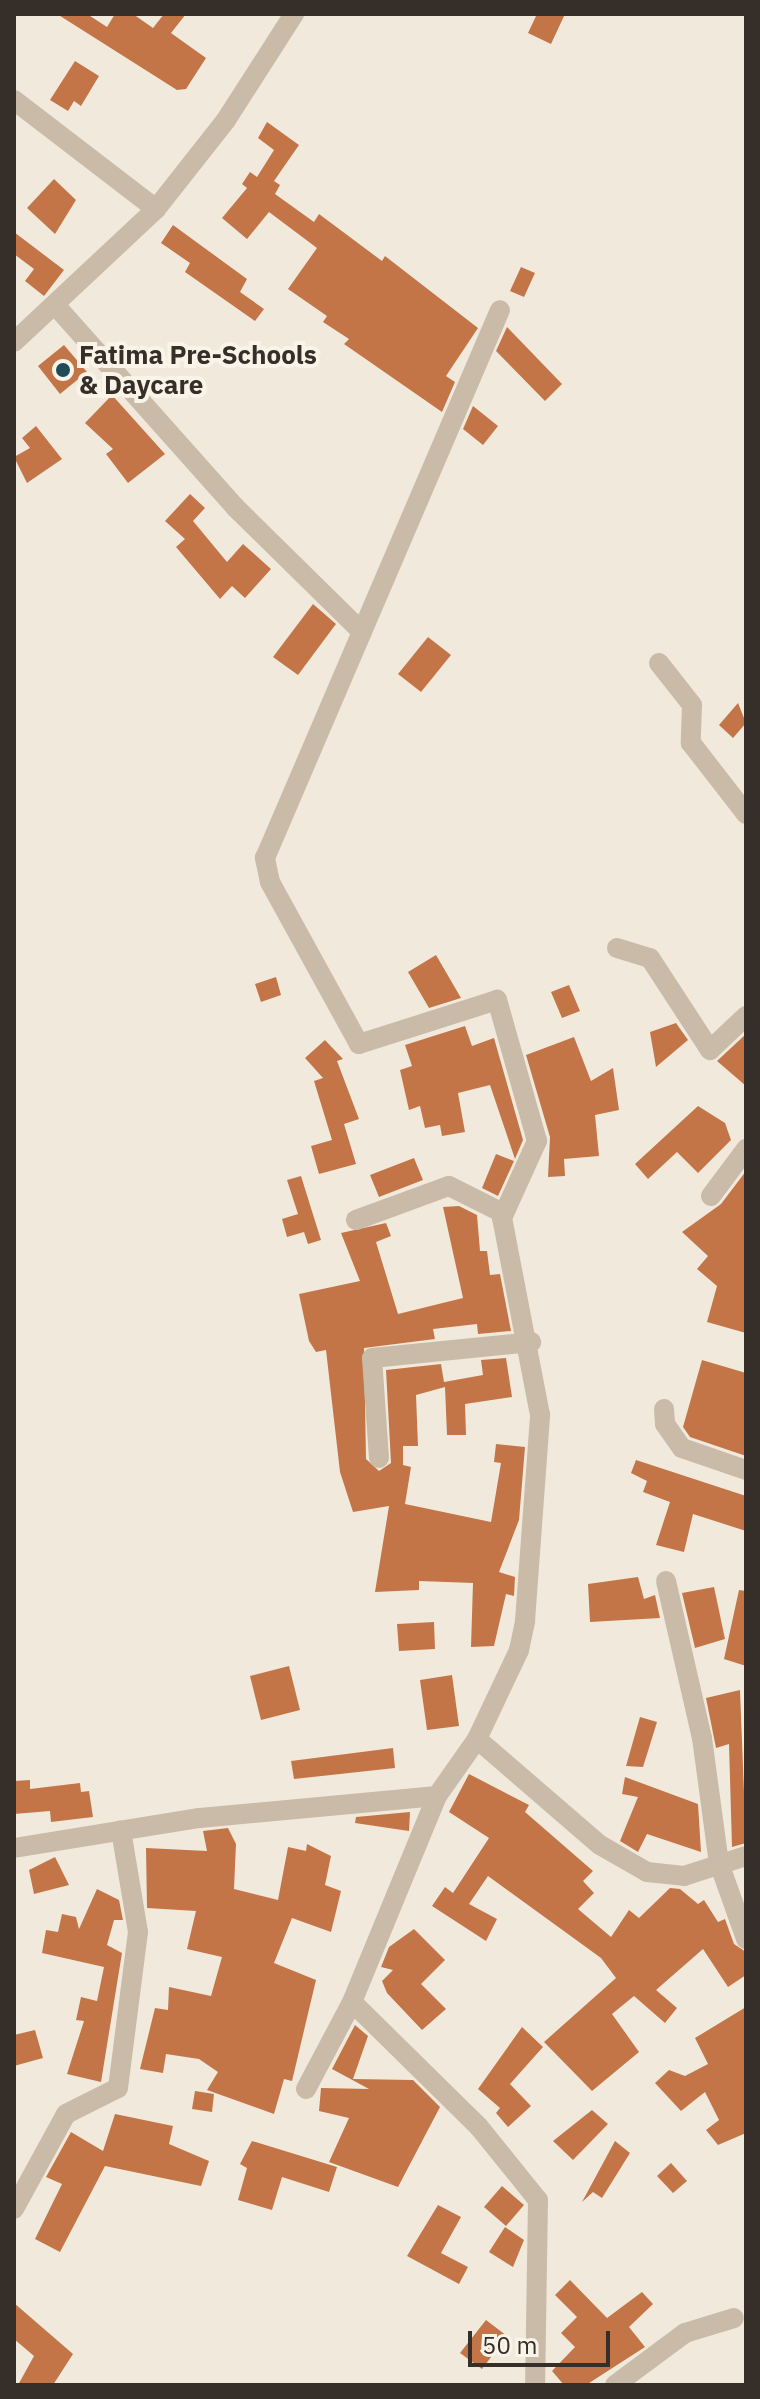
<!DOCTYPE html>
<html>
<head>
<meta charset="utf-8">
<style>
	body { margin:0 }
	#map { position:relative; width:760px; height:2399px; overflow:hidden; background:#f1eadc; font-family:"IBM Plex Sans",sans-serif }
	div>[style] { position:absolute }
	.building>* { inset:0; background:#c37548 }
	.street>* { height:20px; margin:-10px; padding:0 10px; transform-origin:10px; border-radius:10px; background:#c9bba8 }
	.dots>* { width:22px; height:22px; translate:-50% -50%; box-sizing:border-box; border:4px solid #f9f3e8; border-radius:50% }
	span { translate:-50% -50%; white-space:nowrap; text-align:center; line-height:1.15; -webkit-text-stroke:8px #f9f3e8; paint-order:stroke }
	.poi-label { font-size:26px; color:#362e28; font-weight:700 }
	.left { translate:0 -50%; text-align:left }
	.frame { position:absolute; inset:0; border:16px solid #362e28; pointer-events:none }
	.scale { position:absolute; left:468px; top:2331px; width:142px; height:36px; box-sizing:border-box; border:4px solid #362e28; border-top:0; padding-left:10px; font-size:24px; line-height:28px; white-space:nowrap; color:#362e28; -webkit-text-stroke:6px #f9f3e8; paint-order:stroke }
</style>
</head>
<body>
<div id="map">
	<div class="building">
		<div style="clip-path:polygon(57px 14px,87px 14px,107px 27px,115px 14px,133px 14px,153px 28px,164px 14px,186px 14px,171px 33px,206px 58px,186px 89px,177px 90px)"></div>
		<div style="clip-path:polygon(537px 14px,565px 14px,551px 44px,528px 33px)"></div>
		<div style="clip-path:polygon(75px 61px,99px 76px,81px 106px,74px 101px,68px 111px,50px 100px)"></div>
		<div style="clip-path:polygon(267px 122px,299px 145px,274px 181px,280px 185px,275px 194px,314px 222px,319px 214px,382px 261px,385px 256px,478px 328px,446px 376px,455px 382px,442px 412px,344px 344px,349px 339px,323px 322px,327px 316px,288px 289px,317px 248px,269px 212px,247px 239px,222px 218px,247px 188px,242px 184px,250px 172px,257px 177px,274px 150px,258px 138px)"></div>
		<div style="clip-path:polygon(54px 179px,76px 200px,55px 234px,27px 208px)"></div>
		<div style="clip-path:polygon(173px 225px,247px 279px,240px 292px,264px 309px,255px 321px,185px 272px,190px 263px,161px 243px)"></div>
		<div style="clip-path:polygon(14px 232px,64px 270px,44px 296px,25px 281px,34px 269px,14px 254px)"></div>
		<div style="clip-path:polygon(521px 267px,535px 273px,524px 297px,510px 291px)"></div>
		<div style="clip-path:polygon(507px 327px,562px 384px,545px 401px,496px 351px)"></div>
		<div style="clip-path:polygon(64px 345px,87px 372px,60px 394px,38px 366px)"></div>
		<div style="clip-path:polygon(112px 395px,165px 454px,128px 483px,106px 454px,113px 449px,85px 423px)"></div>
		<div style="clip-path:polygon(473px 406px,498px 426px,483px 445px,463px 429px)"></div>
		<div style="clip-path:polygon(36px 426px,62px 459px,27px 483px,14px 457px,30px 448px,22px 438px)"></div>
		<div style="clip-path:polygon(190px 494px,205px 508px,193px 521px,227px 562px,243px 544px,271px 569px,245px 598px,232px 586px,220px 599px,176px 547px,185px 539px,165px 521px)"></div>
		<div style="clip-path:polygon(313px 604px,336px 624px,298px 675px,273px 657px)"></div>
		<div style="clip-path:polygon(428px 637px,451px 655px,421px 692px,398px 674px)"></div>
		<div style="clip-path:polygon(738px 703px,746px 723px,733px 738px,719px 725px)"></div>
		<div style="clip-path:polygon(436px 955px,461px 998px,429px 1008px,408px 972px)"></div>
		<div style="clip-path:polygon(276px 977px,281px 995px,261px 1002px,255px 984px)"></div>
		<div style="clip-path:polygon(569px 985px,580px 1011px,562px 1018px,551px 992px)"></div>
		<div style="clip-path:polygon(676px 1023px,688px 1040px,656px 1067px,650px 1032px)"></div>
		<div style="clip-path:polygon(465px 1026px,472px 1046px,494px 1038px,523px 1140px,515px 1159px,490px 1085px,458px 1093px,465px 1132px,442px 1136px,440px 1125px,425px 1128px,420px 1106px,409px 1110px,400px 1070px,412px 1066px,405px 1045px)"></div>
		<div style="clip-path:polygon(746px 1034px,746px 1086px,717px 1061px)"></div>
		<div style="clip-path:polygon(574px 1037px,591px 1081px,613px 1068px,619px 1110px,595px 1115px,599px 1156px,564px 1159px,565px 1176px,548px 1177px,550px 1137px,526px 1055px)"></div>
		<div style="clip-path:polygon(325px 1040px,343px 1059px,337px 1061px,359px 1119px,344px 1124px,356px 1164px,319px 1174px,311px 1146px,332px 1140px,314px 1081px,323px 1078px,305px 1058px)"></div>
		<div style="clip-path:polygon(698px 1106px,725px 1123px,731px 1140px,698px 1173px,677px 1152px,648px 1179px,635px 1164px)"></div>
		<div style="clip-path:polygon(496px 1154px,514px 1161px,498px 1196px,482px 1188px)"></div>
		<div style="clip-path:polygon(414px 1158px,423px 1180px,379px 1197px,370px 1175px)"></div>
		<div style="clip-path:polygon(746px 1171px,746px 1333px,707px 1322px,717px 1286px,697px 1269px,708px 1256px,682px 1232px,721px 1204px)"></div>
		<div style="clip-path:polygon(301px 1176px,321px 1240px,308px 1244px,304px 1232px,287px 1237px,282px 1219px,298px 1214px,287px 1180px)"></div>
		<div style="clip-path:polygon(459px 1206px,477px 1215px,480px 1251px,487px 1251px,490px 1275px,500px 1274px,511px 1331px,478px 1334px,477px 1324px,433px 1329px,435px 1339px,364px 1348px,366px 1459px,379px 1471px,391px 1463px,386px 1370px,441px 1364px,444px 1382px,483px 1375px,481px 1360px,506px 1358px,512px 1397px,465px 1404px,466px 1435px,447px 1435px,445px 1387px,416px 1395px,418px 1446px,403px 1446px,403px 1465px,411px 1467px,405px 1504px,491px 1522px,501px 1463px,494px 1462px,496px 1444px,525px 1447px,519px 1520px,499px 1572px,515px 1577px,514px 1596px,506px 1594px,494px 1646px,471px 1647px,473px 1583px,419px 1581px,419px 1590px,375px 1592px,389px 1506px,353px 1512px,340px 1472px,326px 1350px,316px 1352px,309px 1341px,299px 1294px,360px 1281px,341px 1233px,386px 1223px,391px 1236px,376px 1242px,398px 1314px,463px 1298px,443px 1207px)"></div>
		<div style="clip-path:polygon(702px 1360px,746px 1373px,746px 1456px,690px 1437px,683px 1427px)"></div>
		<div style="clip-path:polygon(636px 1460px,746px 1496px,746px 1531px,693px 1514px,684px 1552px,656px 1545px,670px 1502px,643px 1492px,647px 1481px,631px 1473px)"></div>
		<div style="clip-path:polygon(638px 1577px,644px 1599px,655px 1595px,660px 1618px,590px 1622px,588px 1584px)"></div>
		<div style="clip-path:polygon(714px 1587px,725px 1639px,695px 1648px,682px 1593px)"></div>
		<div style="clip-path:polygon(739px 1590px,746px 1591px,746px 1666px,724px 1659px)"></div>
		<div style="clip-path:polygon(434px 1622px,435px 1649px,399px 1651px,397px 1624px)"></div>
		<div style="clip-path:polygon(289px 1666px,300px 1710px,261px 1720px,250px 1676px)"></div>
		<div style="clip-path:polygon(452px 1675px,459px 1726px,427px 1730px,420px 1680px)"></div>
		<div style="clip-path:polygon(740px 1690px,746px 1843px,732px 1847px,729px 1744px,716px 1748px,706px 1698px)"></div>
		<div style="clip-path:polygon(640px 1717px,657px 1722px,643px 1767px,626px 1766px)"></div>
		<div style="clip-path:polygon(393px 1748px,395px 1768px,294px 1779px,291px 1761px)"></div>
		<div style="clip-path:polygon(469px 1774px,529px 1805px,525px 1812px,593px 1871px,583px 1881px,594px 1893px,578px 1909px,611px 1937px,629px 1910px,639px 1918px,670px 1888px,680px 1889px,698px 1904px,704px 1900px,718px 1922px,725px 1919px,734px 1944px,746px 1952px,746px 1975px,728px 1987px,703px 1949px,656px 1990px,677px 2008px,665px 2023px,634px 1996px,612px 2014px,639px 2052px,592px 2091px,544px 2042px,616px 1978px,601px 1958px,488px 1876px,469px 1904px,497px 1919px,486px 1941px,432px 1906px,445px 1887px,453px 1893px,489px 1838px,449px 1812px)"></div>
		<div style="clip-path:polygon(625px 1777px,698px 1804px,701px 1852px,647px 1834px,638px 1852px,620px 1841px,638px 1797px,622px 1794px)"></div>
		<div style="clip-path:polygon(30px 1780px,30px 1789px,80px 1783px,81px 1792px,89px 1791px,93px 1817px,51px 1822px,50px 1811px,14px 1814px,14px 1781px)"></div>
		<div style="clip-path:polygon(410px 1812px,409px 1831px,355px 1823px,356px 1817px)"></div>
		<div style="clip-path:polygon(228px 1828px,236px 1844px,234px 1889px,278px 1900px,288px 1847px,306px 1851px,307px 1844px,331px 1856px,325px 1885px,341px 1891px,331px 1932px,292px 1918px,274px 1963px,316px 1980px,292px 2081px,284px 2079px,274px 2114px,207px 2090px,218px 2072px,199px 2059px,166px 2054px,163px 2073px,140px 2069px,155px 2008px,168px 2010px,169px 1987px,211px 1996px,222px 1957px,187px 1949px,196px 1911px,147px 1908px,146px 1848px,207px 1851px,203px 1831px)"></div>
		<div style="clip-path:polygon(55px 1857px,69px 1885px,34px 1894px,29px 1870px)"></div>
		<div style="clip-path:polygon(97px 1889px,119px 1900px,123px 1920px,114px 1920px,107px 1945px,122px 1953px,101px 2082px,67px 2074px,84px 2021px,76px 2020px,81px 1997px,97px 2001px,104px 1967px,42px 1953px,46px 1930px,58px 1932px,62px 1914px,76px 1917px,79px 1929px)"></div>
		<div style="clip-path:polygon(414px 1929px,445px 1960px,421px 1984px,446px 2009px,422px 2030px,387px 1993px,382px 1981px,393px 1970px,381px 1967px,389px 1947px)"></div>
		<div style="clip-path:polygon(746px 2007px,746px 2133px,718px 2145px,706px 2130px,719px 2120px,705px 2092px,681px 2111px,655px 2083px,669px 2070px,685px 2076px,708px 2064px,695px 2038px)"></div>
		<div style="clip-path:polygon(355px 2025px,368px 2036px,353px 2079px,413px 2080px,440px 2107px,398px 2187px,329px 2162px,349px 2118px,319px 2111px,321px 2088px,369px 2089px,332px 2069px)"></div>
		<div style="clip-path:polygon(522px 2027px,543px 2047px,510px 2084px,531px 2106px,508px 2127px,496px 2113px,500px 2108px,478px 2089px)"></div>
		<div style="clip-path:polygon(35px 2030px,43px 2058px,14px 2066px,14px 2035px)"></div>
		<div style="clip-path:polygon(195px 2091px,214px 2094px,212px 2112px,192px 2109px)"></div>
		<div style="clip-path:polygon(592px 2110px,608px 2124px,573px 2160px,553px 2141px)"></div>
		<div style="clip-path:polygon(115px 2114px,173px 2126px,169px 2144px,209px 2161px,201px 2186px,105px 2166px,60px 2252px,35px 2239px,62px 2184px,46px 2177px,71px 2132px,103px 2151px)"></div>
		<div style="clip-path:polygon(252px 2141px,337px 2167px,329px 2192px,282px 2177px,272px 2210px,238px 2200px,247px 2168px,240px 2164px)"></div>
		<div style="clip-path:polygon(615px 2141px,630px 2153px,602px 2198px,593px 2192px,582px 2202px)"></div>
		<div style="clip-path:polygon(671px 2163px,687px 2181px,673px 2193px,657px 2176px)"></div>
		<div style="clip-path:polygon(502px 2186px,524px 2205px,506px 2226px,484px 2207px)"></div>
		<div style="clip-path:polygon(438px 2205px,461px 2217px,441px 2253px,468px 2267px,459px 2284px,407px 2256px)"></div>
		<div style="clip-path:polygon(505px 2227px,524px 2240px,513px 2267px,489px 2252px)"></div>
		<div style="clip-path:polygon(570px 2280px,607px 2318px,642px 2292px,653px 2304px,629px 2327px,645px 2347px,586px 2385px,564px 2385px,552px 2371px,575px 2347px,561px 2333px,577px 2317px,555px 2295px)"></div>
		<div style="clip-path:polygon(14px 2303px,73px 2354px,53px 2385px,18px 2385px,34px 2356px,14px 2339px)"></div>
		<div style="clip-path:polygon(486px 2320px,507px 2336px,482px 2369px,460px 2353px)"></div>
	</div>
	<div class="street">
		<div style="left:14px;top:100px;width:179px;rotate:37.5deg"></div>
		<div style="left:56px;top:306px;width:269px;rotate:48.3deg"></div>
		<div style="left:235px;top:507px;width:178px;rotate:44.5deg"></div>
		<div style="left:14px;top:342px;width:195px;rotate:-43.1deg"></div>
		<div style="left:156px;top:209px;width:113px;rotate:-51.8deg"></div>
		<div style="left:226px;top:120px;width:126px;rotate:-57.3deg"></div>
		<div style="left:659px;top:663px;width:53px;rotate:51.8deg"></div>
		<div style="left:692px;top:705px;width:38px;rotate:92deg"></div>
		<div style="left:691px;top:743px;width:90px;rotate:52.2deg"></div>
		<div style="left:617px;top:948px;width:34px;rotate:17deg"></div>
		<div style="left:650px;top:958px;width:110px;rotate:56.9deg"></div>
		<div style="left:710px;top:1050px;width:50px;rotate:-43.4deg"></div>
		<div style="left:711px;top:1196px;width:59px;rotate:-53.3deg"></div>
		<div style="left:356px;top:1220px;width:99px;rotate:-20.1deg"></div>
		<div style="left:449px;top:1186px;width:60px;rotate:26.6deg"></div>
		<div style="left:664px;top:1409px;width:15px;rotate:86deg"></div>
		<div style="left:665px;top:1424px;width:29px;rotate:55deg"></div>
		<div style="left:682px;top:1448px;width:68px;rotate:19deg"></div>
		<div style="left:379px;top:1458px;width:100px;rotate:-94deg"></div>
		<div style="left:372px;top:1358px;width:160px;rotate:-5.7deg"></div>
		<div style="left:666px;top:1581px;width:161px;rotate:77.1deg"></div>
		<div style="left:702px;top:1738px;width:126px;rotate:82.3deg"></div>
		<div style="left:719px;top:1863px;width:81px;rotate:70.4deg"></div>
		<div style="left:477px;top:1739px;width:98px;rotate:-64.7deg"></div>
		<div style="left:519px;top:1650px;width:30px;rotate:-78deg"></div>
		<div style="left:525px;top:1621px;width:207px;rotate:-85.8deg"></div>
		<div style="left:540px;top:1415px;width:201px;rotate:-100.9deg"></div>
		<div style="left:502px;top:1218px;width:85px;rotate:-65.6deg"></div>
		<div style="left:537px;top:1141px;width:147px;rotate:-105.8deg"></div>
		<div style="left:497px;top:1000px;width:145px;rotate:162.3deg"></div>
		<div style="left:359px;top:1044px;width:185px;rotate:-118.8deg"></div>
		<div style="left:270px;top:882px;width:25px;rotate:-102deg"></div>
		<div style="left:265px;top:858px;width:596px;rotate:-66.79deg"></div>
		<div style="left:14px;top:1848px;width:188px;rotate:-9.2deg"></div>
		<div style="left:200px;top:1818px;width:238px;rotate:-5.3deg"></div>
		<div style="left:352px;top:2002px;width:178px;rotate:44.5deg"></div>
		<div style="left:479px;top:2127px;width:94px;rotate:51.1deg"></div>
		<div style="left:538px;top:2200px;width:185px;rotate:90.9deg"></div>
		<div style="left:306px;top:2089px;width:98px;rotate:-62.1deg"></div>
		<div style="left:352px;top:2002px;width:223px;rotate:-67.6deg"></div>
		<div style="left:437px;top:1796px;width:70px;rotate:-54.9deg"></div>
		<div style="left:477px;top:1739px;width:162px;rotate:40.8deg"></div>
		<div style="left:600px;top:1845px;width:54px;rotate:29.9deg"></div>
		<div style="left:647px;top:1872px;width:37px;rotate:6deg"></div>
		<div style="left:684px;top:1876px;width:65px;rotate:-17.9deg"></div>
		<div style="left:14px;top:2209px;width:108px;rotate:-61.3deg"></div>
		<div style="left:66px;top:2114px;width:58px;rotate:-26.6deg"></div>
		<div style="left:118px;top:2088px;width:157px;rotate:-82.7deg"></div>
		<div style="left:138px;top:1932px;width:103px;rotate:-99.5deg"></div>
		<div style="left:615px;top:2385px;width:87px;rotate:-36.6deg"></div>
		<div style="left:685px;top:2333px;width:51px;rotate:-17deg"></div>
	</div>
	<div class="dots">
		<div style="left:63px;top:370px;background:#1f4c56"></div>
	</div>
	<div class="poi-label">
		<span class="left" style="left:79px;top:370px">Fatima Pre-Schools<br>&amp; Daycare</span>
	</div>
	<div class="frame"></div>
	<div class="scale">50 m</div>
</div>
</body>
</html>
